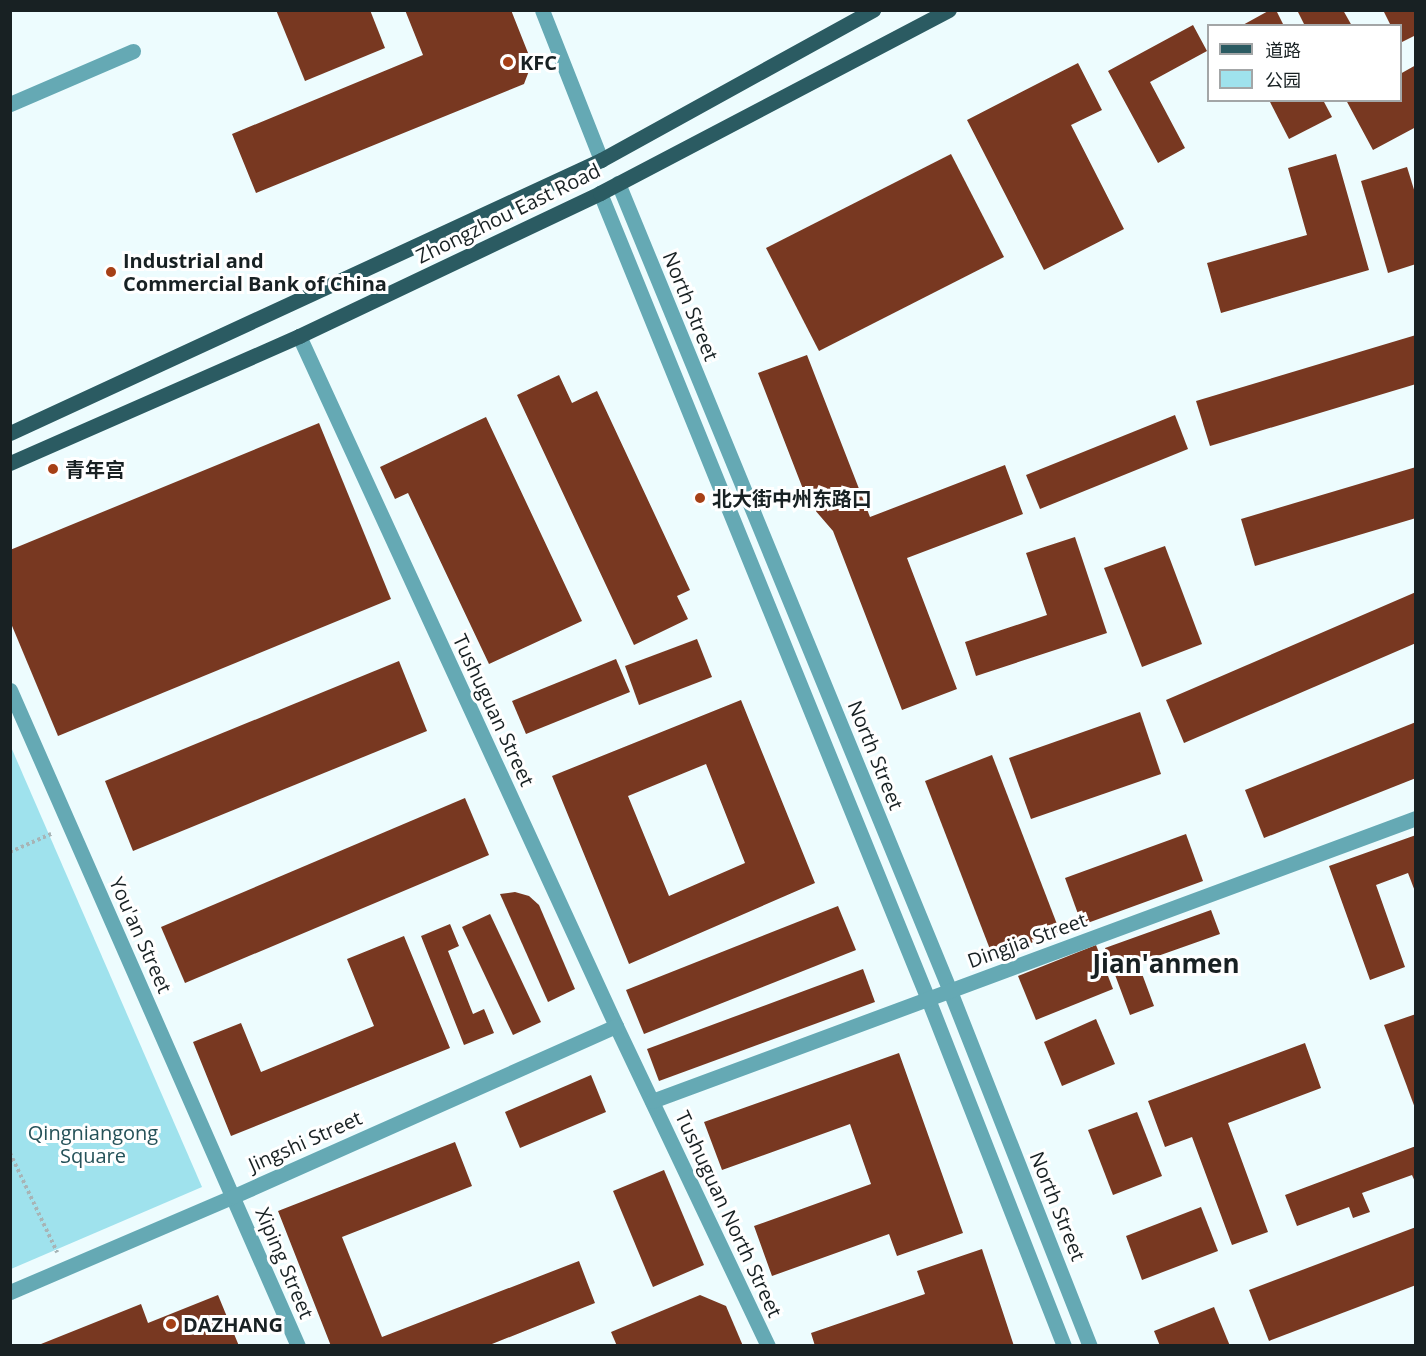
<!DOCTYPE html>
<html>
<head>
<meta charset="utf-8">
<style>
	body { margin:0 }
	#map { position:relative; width:1426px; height:1356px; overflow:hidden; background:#edfcfe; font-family:"Open Sans","Noto Sans SC",sans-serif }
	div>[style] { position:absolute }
	.green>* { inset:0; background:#9fe2ed }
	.building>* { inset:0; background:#783821 }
	.path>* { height:4px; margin-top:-2px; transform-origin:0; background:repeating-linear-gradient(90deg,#a7b4b6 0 3px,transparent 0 6px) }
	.minor>* { height:15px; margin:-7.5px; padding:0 7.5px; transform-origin:7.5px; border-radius:7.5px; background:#65a9b4 }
	.major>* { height:15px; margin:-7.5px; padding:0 7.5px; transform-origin:7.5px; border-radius:7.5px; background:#2b5b62 }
	.dots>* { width:16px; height:16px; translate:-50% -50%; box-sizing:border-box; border:3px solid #fff; border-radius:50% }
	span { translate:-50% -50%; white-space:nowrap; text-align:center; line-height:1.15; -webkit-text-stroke:6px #fff; paint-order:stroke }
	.poi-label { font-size:20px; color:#182123; font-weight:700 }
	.left { translate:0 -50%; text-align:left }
	.street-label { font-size:20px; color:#182123 }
	.park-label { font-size:20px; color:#255259 }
	.district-label { font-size:26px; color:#182123; font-weight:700 }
	.frame { position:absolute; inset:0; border:12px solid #182123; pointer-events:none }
	.legend { position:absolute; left:1207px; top:24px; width:195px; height:78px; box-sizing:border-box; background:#fff; border:2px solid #a3a6a7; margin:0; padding:8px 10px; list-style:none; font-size:18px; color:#182123 }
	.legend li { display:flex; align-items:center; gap:12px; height:30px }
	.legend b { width:30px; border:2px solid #a3a6a7 }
</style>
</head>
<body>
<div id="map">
	<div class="green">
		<div style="clip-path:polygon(11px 747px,202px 1187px,11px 1269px,10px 1269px)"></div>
	</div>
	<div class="building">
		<div style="clip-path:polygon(276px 10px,370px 10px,385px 48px,305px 81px)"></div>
		<div style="clip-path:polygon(405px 10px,511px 10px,532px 63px,524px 84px,256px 193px,232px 134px,423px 55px)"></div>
		<div style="clip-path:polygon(1270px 10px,1276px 10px,1284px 26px,1241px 26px)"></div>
		<div style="clip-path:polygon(1297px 10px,1343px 10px,1352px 26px,1305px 26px)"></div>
		<div style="clip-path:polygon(1383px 10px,1416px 10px,1416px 35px,1400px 43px,1400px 26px,1391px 26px)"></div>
		<div style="clip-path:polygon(1193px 25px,1207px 51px,1150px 82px,1185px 148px,1158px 163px,1108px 71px)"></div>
		<div style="clip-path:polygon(1078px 63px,1102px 110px,1071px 125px,1124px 229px,1044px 270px,967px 120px)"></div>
		<div style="clip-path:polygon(1416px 65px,1416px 127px,1373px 150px,1346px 100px,1400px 100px,1400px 74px)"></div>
		<div style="clip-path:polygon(1269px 100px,1323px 100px,1332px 117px,1289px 139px)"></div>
		<div style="clip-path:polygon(951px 154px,1004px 257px,819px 351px,766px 248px)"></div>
		<div style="clip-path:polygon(1336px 154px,1369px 270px,1221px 313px,1207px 263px,1307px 235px,1288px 168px)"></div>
		<div style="clip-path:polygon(1407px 167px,1416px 196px,1416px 264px,1388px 273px,1361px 181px)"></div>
		<div style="clip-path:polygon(1416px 335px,1416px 384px,1210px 446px,1196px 401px)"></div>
		<div style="clip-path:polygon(807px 355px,870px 517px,1005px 465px,1023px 514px,907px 558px,957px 689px,902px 710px,833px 531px,808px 502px,758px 373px)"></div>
		<div style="clip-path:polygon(559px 375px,572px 403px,597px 391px,690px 590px,677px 596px,688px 619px,634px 645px,517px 395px)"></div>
		<div style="clip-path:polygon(1175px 415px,1188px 449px,1040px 509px,1026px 475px)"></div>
		<div style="clip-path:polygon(486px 417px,582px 621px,489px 664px,408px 493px,395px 499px,380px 467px)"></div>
		<div style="clip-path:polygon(319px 423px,391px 599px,58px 736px,10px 621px,10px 550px)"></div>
		<div style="clip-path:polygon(1416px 467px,1416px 518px,1255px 566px,1241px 519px)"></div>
		<div style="clip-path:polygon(1075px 537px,1107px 633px,976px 676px,965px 642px,1047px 615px,1026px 553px)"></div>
		<div style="clip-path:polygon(1165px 546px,1202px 644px,1142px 667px,1104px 568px)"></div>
		<div style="clip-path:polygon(1416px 592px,1416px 643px,1184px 743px,1166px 700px)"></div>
		<div style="clip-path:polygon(697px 639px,712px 677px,639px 705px,625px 666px)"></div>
		<div style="clip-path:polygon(616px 659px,630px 692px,526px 734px,512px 701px)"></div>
		<div style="clip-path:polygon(399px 661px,427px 731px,133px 851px,105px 781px)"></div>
		<div style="clip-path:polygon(evenodd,741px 700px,815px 883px,629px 964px,552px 776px,741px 700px,706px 764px,745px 863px,669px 896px,628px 796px,706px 764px)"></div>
		<div style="clip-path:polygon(1140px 712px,1161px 774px,1031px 819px,1009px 758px)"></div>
		<div style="clip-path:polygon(1416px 722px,1416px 778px,1264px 838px,1245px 790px)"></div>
		<div style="clip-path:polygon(992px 755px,1060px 932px,993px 957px,925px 781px)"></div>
		<div style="clip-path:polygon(465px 798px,489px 855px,185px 983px,161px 927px)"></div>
		<div style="clip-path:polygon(1186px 834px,1203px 881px,1082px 925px,1065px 878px)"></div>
		<div style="clip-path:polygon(1416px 835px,1416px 894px,1408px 873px,1376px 885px,1405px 967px,1370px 980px,1329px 866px)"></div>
		<div style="clip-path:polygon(515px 892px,529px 896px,539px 905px,575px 989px,548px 1002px,500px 894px)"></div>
		<div style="clip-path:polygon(838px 906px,856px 950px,644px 1034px,626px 990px)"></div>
		<div style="clip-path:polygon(1211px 910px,1220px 934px,1138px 963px,1154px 1006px,1130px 1015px,1105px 948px)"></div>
		<div style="clip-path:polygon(490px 914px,541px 1022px,513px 1035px,462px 927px)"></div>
		<div style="clip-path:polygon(450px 924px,459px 946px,448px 951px,473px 1014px,484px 1009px,494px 1033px,464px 1045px,421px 936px)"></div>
		<div style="clip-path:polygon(404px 936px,450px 1048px,231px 1136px,193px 1042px,241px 1023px,261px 1072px,374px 1026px,347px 959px)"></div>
		<div style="clip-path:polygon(1096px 945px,1113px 989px,1036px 1020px,1018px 976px)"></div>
		<div style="clip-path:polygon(863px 969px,875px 1002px,659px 1081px,647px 1049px)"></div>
		<div style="clip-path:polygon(1416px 1014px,1416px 1108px,1415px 1108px,1384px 1025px)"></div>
		<div style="clip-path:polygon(1096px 1019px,1115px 1064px,1062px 1086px,1044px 1042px)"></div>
		<div style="clip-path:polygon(1305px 1043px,1321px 1088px,1228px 1123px,1268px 1232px,1232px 1245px,1192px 1137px,1165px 1147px,1148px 1101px)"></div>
		<div style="clip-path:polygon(899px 1053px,963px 1233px,897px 1256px,889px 1234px,772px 1276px,754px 1226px,871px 1184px,850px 1124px,722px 1170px,704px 1122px)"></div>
		<div style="clip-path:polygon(591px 1075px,606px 1112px,520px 1148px,505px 1112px)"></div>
		<div style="clip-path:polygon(1137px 1112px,1162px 1176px,1113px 1195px,1088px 1130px)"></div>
		<div style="clip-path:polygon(455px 1142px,472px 1186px,342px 1237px,382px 1337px,579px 1261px,595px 1303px,487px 1346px,331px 1346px,278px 1211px)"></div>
		<div style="clip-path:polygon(1416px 1146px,1416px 1184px,1412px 1175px,1362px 1193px,1370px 1212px,1353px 1218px,1349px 1207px,1297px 1226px,1285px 1195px)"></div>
		<div style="clip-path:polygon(664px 1170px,704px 1265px,653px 1287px,613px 1191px)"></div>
		<div style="clip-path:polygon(1201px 1207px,1218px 1251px,1142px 1280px,1126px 1236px)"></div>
		<div style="clip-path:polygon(1416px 1227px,1416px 1285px,1269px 1341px,1249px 1290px)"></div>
		<div style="clip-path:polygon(982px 1249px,1014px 1346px,815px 1346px,811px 1333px,925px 1294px,917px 1271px)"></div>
		<div style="clip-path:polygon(218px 1295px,239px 1346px,36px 1346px,141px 1304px,148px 1323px)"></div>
		<div style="clip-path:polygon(700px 1295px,726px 1306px,743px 1346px,617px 1346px,611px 1332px)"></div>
		<div style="clip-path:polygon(1214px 1307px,1230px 1346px,1160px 1346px,1154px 1331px)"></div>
	</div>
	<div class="path">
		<div style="left:10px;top:852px;width:45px;rotate:-23.7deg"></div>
		<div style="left:10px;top:1153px;width:110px;rotate:64.6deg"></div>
	</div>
	<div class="minor">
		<div style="left:542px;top:10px;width:161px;rotate:68.5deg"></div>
		<div style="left:10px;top:104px;width:134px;rotate:-23.3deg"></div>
		<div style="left:618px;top:183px;width:874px;rotate:67.66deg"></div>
		<div style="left:950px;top:991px;width:382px;rotate:68.5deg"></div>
		<div style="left:600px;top:193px;width:870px;rotate:67.86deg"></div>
		<div style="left:928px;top:999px;width:373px;rotate:68.6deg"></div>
		<div style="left:299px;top:336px;width:759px;rotate:65.32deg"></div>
		<div style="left:616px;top:1026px;width:354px;rotate:64.6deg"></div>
		<div style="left:10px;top:690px;width:716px;rotate:66.3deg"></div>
		<div style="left:652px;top:1101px;width:815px;rotate:-20.33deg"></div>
		<div style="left:10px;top:1292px;width:244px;rotate:-23.2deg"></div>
		<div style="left:234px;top:1196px;width:418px;rotate:-24deg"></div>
	</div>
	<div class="major">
		<div style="left:10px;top:433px;width:651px;rotate:-24.79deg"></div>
		<div style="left:601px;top:160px;width:311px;rotate:-28.9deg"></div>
		<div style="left:10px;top:463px;width:316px;rotate:-23.7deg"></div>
		<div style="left:299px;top:336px;width:333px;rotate:-25.4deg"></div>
		<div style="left:600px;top:193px;width:394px;rotate:-27.7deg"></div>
	</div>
	<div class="dots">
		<div style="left:508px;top:62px;background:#a64016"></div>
		<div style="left:111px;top:272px;background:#a64016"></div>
		<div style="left:53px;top:469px;background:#a64016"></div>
		<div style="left:700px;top:498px;background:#a64016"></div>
		<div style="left:171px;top:1324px;background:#a64016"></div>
	</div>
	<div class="poi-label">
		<span class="left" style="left:520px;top:62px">KFC</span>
		<span class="left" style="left:123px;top:272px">Industrial and<br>Commercial Bank of China</span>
		<span class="left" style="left:65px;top:469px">青年宫</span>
		<span class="left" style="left:712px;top:498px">北大街中州东路口</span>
		<span class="left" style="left:183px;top:1324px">DAZHANG</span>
	</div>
	<div class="street-label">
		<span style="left:508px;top:213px;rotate:-26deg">Zhongzhou East Road</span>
		<span style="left:691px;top:306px;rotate:68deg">North Street</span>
		<span style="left:494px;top:710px;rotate:65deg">Tushuguan Street</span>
		<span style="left:876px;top:755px;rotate:68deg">North Street</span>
		<span style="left:141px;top:935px;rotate:66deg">You'an Street</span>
		<span style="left:1027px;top:940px;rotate:-20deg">Dingjia Street</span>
		<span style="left:305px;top:1141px;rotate:-24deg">Jingshi Street</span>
		<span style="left:1058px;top:1206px;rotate:68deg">North Street</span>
		<span style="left:729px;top:1214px;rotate:65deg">Tushuguan North Street</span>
		<span style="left:285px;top:1263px;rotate:67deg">Xiping Street</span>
	</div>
	<div class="park-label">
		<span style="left:93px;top:1144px">Qingniangong<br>Square</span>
	</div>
	<div class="district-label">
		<span style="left:1166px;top:964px">Jian'anmen</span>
	</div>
	<div class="frame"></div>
	<ul class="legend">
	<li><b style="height:8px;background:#2b5b62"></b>道路</li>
	<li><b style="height:16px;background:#9fe2ed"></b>公园</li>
	</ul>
</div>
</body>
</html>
